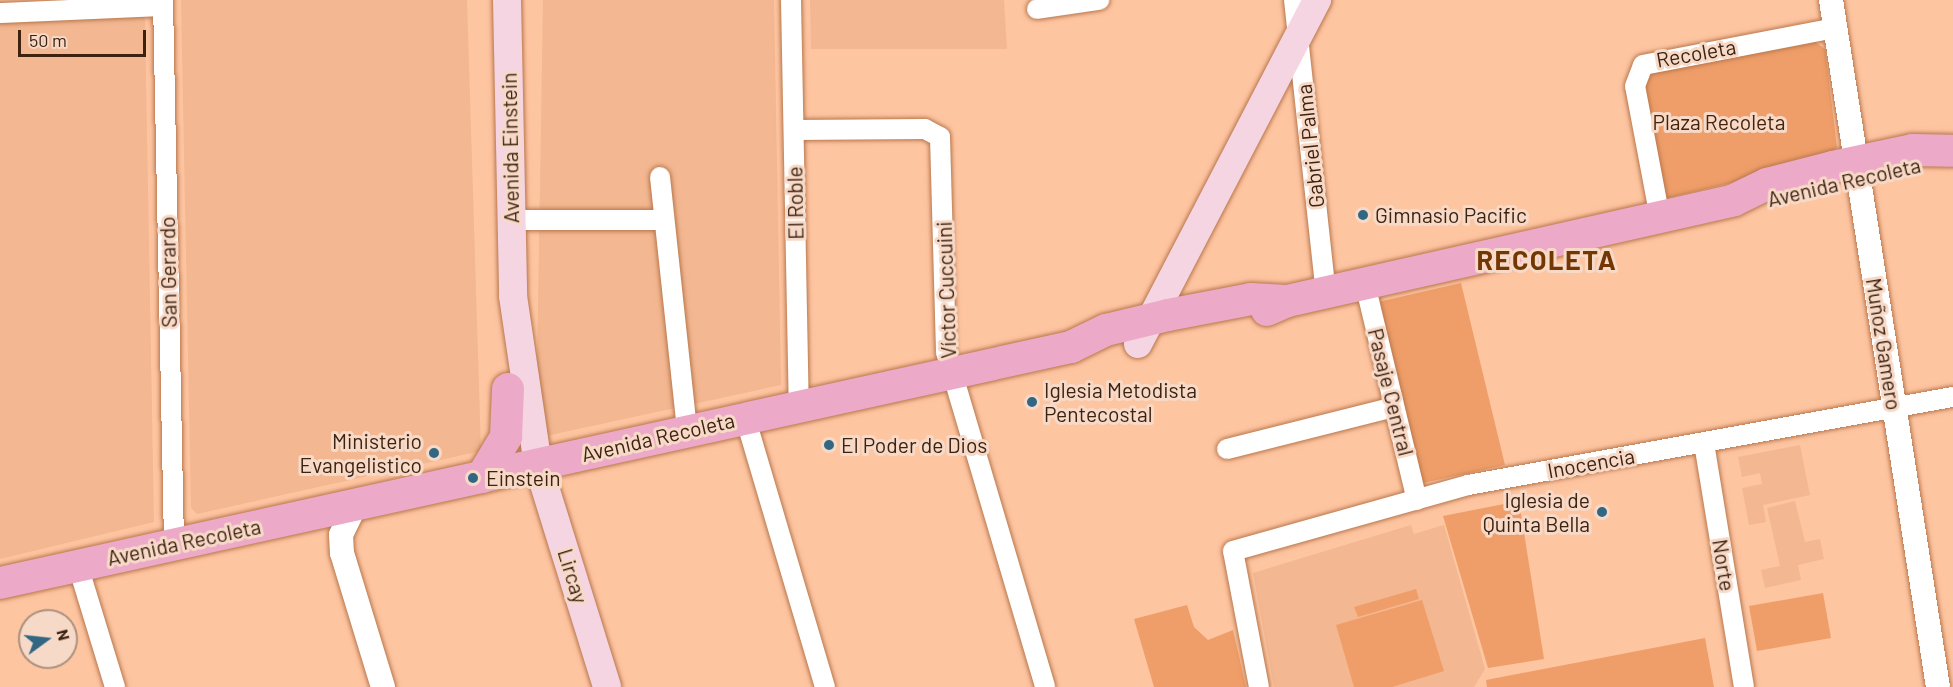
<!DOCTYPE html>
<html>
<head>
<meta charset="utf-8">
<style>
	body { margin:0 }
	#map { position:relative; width:1953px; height:687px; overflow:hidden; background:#fec5a1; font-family:Barlow,sans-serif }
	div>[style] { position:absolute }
	.built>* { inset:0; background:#f3b791 }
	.green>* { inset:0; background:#ef9e69 }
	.roads { filter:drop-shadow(0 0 2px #b9774c) drop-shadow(0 0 2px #b9774c) }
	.minor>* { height:20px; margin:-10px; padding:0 10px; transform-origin:10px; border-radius:10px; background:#fff }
	.tertiary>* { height:24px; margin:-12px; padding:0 12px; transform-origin:12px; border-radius:12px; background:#fff }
	.secondary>* { height:28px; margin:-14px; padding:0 14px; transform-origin:14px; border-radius:14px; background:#f6d5e3 }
	.primary>* { height:32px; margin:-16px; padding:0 16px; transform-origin:16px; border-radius:16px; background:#edaac8 }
	.dots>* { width:16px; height:16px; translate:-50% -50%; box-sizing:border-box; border:3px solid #f7d9c8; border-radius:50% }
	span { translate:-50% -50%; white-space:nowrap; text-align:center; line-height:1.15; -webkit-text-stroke:6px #f7d9c8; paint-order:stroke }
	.street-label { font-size:21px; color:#3d2210 }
	.park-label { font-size:21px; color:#462308 }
	.poi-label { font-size:21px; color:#3d2210 }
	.left { translate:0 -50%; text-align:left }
	.right { translate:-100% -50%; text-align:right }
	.district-label { font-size:27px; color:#723702; font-weight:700; letter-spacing:1.5px }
	.north { position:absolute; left:18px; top:609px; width:60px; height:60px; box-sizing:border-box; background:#f7d9c8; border:2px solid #ad907e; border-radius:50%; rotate:75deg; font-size:16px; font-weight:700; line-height:24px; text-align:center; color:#3d2210 }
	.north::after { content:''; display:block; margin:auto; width:21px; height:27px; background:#326783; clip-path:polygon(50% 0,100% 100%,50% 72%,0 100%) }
	.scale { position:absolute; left:18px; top:30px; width:128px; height:27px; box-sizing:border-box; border:3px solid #3d2210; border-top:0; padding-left:8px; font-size:18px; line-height:21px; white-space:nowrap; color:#3d2210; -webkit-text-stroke:4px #f7d9c8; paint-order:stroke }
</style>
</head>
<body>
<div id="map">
	<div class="built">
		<div style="clip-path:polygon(181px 0,467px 0,481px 451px,197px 514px,191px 508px)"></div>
		<div style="clip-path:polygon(543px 0,774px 0,781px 385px,546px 436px,537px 369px)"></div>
		<div style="clip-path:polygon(810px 0,1004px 0,1007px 49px,811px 49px)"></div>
		<div style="clip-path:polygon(138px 14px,145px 19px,154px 522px,0 559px,0 21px)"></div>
		<div style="clip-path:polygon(1800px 445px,1810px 495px,1763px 505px,1766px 522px,1749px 525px,1742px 488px,1762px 484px,1760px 473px,1742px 477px,1738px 457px)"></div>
		<div style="clip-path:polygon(1795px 501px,1805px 542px,1820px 539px,1824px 559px,1798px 565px,1801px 580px,1765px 588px,1761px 570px,1780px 566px,1767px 508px)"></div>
		<div style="clip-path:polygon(1411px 525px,1414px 534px,1444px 525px,1485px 669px,1474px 687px,1274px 687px,1253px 573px)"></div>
	</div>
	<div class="green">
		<div style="clip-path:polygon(1814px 41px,1825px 49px,1837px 147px,1827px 160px,1663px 199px,1642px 84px,1647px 73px)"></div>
		<div style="clip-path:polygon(1461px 283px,1505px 465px,1423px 483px,1378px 302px)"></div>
		<div style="clip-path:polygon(1519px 501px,1544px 659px,1488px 668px,1443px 516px)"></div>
		<div style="clip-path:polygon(1416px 589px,1419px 599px,1358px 617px,1354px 607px)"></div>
		<div style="clip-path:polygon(1823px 593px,1831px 638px,1757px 651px,1749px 606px)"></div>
		<div style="clip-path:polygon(1422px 600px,1444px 671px,1392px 687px,1354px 687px,1336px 625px)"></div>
		<div style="clip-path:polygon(1187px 605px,1194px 627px,1208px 640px,1233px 630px,1246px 687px,1154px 687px,1134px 619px)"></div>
		<div style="clip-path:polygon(1705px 638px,1714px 687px,1487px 687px,1486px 680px)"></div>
	</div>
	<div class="roads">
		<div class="minor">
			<div style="left:163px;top:0;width:545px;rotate:88.84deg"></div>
			<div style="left:791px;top:0;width:405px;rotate:88.9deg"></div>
			<div style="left:1294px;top:0;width:295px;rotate:83.8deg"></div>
			<div style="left:1037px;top:9px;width:63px;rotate:-8.3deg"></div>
			<div style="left:0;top:13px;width:163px;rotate:-2.5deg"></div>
			<div style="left:794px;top:130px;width:131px;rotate:-0.4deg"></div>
			<div style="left:925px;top:129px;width:17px;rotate:28deg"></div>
			<div style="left:940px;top:137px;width:215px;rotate:88.4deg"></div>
			<div style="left:946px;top:352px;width:349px;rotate:73.5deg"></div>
			<div style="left:660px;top:177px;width:254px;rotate:83.9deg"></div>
			<div style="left:1660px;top:218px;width:134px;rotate:-100.7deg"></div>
			<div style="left:1635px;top:86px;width:22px;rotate:-69deg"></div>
			<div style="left:1643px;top:65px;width:196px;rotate:-10.9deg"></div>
			<div style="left:511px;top:220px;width:153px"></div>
			<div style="left:1365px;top:284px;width:222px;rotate:76.5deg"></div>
			<div style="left:745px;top:417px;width:282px;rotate:73.5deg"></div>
			<div style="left:1704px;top:443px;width:247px;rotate:80.7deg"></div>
			<div style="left:1227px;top:449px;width:172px;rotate:-14.1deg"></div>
			<div style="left:78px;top:566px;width:127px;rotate:73deg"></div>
			<div style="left:1259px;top:687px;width:138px;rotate:-100.8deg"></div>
			<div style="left:1233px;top:551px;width:244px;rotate:-15.7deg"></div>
			<div style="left:1468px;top:485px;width:493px;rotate:-10.3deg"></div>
		</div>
		<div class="tertiary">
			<div style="left:1831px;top:0;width:695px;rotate:81.15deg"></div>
			<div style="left:356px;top:504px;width:34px;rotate:116deg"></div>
			<div style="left:341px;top:535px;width:18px;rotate:87deg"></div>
			<div style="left:342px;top:553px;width:140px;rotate:73deg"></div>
		</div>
		<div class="secondary">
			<div style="left:507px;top:0;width:296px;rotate:88.8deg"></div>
			<div style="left:513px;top:296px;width:171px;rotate:81.6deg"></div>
			<div style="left:538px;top:465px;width:232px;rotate:72.7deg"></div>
			<div style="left:1138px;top:344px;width:388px;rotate:-62.5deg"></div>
		</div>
		<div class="primary">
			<div style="left:1267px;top:310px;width:22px;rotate:-24deg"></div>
			<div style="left:1287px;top:301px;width:458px;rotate:-12.7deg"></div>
			<div style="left:1734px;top:200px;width:37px;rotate:-26deg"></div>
			<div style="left:1767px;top:184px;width:68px;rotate:-14.4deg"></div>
			<div style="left:1833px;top:167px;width:82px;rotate:-12deg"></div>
			<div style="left:1913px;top:150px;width:39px;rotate:1deg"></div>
			<div style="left:482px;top:477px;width:47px;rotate:-59deg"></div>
			<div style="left:506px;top:437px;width:48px;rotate:-87.6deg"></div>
			<div style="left:0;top:583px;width:1097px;rotate:-12.43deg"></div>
			<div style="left:1071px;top:347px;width:39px;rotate:-26deg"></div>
			<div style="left:1106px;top:330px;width:64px;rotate:-13.6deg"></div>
			<div style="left:1168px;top:315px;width:85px;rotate:-10.9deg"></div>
			<div style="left:1251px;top:299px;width:36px;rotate:3deg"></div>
		</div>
	</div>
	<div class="dots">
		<div style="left:1363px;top:215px;background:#326783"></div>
		<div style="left:1032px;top:402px;background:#326783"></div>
		<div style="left:829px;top:445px;background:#326783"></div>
		<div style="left:434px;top:453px;background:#326783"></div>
		<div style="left:473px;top:478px;background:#326783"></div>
		<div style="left:1602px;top:512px;background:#326783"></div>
	</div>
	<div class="street-label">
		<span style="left:1696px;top:53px;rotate:-10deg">Recoleta</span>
		<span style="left:1310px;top:146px;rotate:-96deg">Gabriel Palma</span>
		<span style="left:510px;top:148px;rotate:-91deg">Avenida Einstein</span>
		<span style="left:1844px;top:182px;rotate:-13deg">Avenida Recoleta</span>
		<span style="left:795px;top:203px;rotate:-91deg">El Roble</span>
		<span style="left:168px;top:272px;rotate:-91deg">San Gerardo</span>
		<span style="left:946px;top:290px;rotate:-92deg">Víctor Cuccuini</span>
		<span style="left:1884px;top:344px;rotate:81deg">Muñoz Gamero</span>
		<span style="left:1391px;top:392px;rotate:76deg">Pasaje Central</span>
		<span style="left:658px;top:437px;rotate:-13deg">Avenida Recoleta</span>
		<span style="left:1591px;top:463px;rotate:-10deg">Inocencia</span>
		<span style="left:184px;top:542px;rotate:-12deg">Avenida Recoleta</span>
		<span style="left:1724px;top:565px;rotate:81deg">Norte</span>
		<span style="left:573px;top:576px;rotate:73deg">Lircay</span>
	</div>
	<div class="park-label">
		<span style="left:1719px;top:122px">Plaza Recoleta</span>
	</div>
	<div class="poi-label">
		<span class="left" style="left:1375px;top:215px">Gimnasio Pacific</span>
		<span class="left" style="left:1044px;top:402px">Iglesia Metodista<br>Pentecostal</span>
		<span class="right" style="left:422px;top:453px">Ministerio<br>Evangelistico</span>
		<span class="left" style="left:841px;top:445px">El Poder de Dios</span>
		<span class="left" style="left:486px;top:478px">Einstein</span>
		<span class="right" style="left:1590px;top:512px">Iglesia de<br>Quinta Bella</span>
	</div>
	<div class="district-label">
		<span style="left:1547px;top:260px">RECOLETA</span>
	</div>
	<div class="north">N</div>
	<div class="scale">50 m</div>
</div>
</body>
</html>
